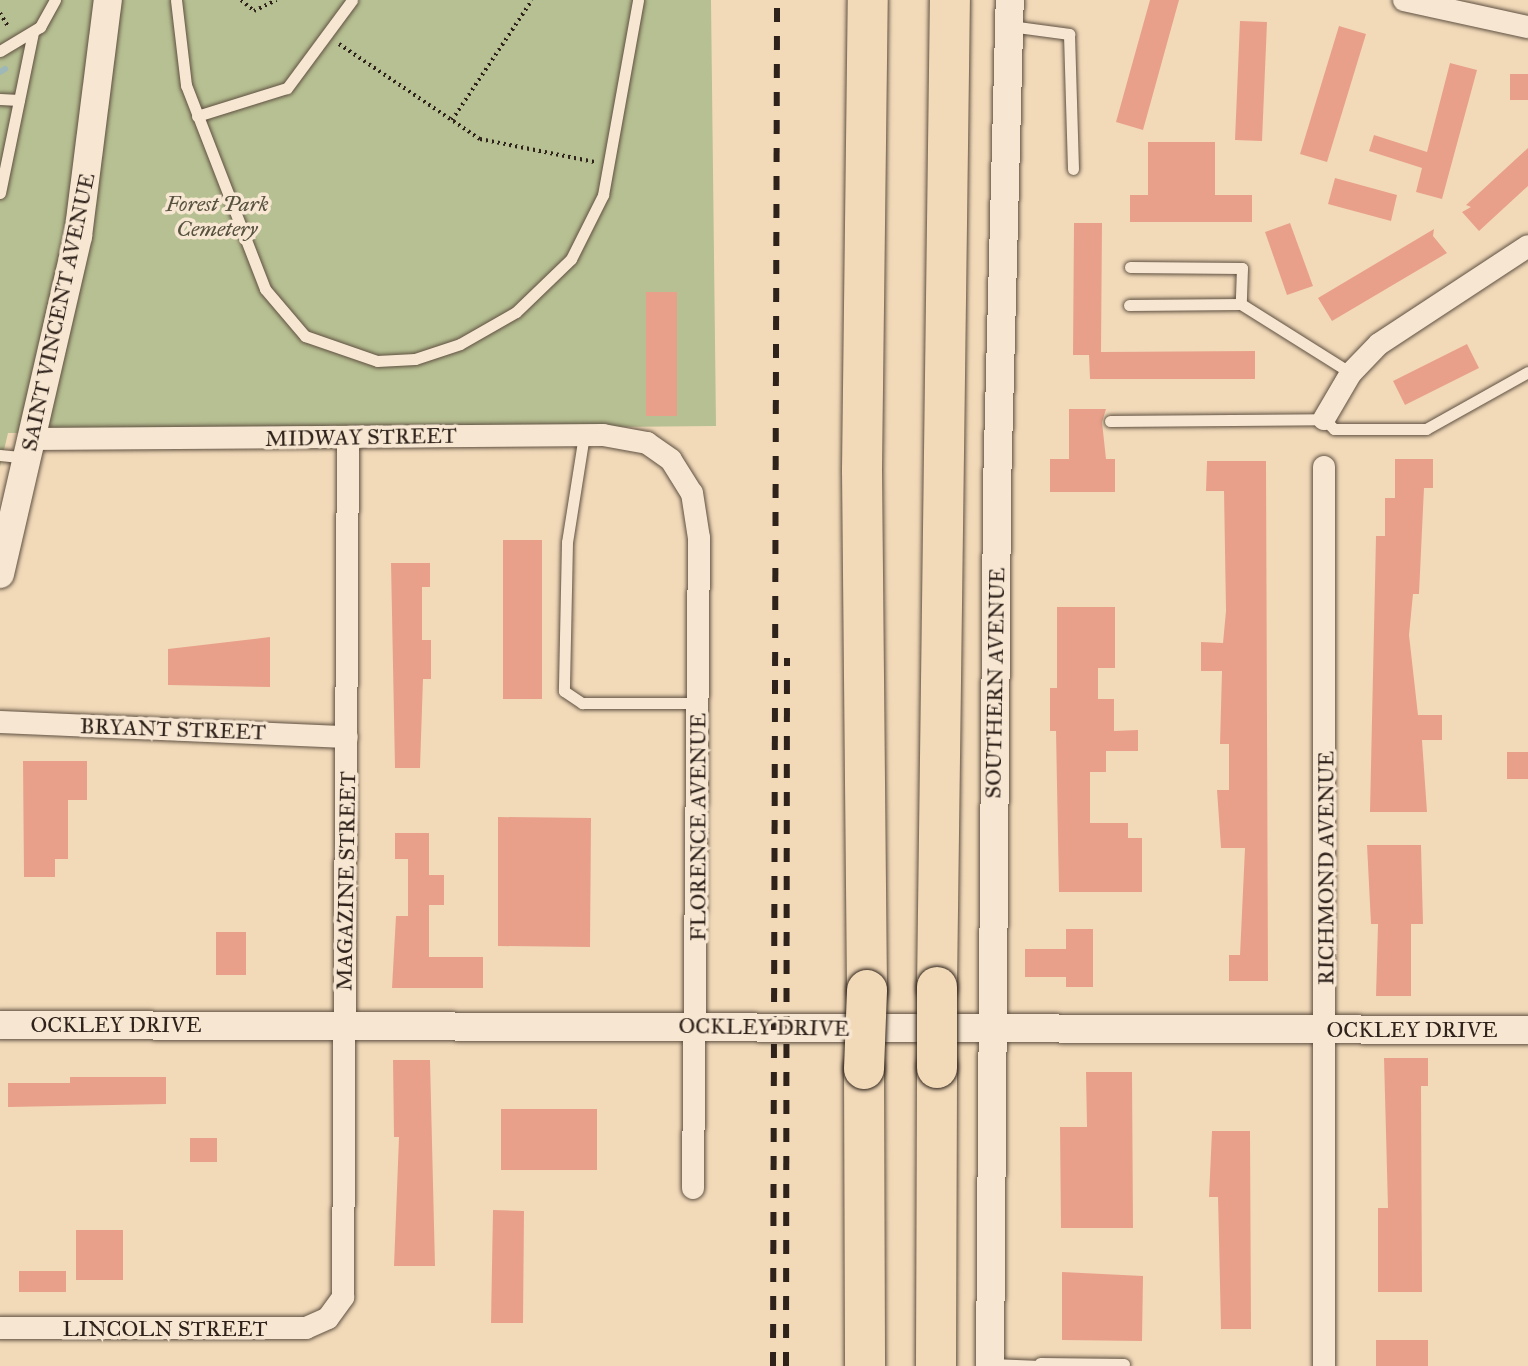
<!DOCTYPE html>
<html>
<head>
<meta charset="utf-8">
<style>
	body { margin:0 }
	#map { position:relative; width:1528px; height:1366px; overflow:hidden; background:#f2dab9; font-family:"IM FELL Great Primer",serif }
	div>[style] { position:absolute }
	.green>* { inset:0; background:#b7c092 }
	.stream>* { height:6px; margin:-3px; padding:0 3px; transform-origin:3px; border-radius:3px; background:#9eb8b8 }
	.building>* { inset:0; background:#e9a08a }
	.path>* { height:4px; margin-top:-2px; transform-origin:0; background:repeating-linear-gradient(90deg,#2e221b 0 2px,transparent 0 6px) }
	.roads { filter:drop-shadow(0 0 2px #5f5042) drop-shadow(0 0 2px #5f5042) }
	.service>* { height:11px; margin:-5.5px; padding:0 5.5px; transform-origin:5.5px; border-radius:5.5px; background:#f7e7d2 }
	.minor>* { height:22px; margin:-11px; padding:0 11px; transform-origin:11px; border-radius:11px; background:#f7e7d2 }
	.tertiary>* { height:28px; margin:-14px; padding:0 14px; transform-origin:14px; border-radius:14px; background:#f7e7d2 }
	.motorway>* { height:40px; margin:-20px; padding:0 20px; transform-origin:20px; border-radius:20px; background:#f2dab9 }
	.rail>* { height:6px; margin-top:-3px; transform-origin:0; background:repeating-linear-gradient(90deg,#2e221b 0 14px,transparent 0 28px) }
	.bridges { filter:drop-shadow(0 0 2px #2e221b) drop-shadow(0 0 2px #2e221b) }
	.motorway-bridge>* { height:40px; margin:-20px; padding:0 20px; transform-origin:20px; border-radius:20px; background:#f2dab9 }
	span { translate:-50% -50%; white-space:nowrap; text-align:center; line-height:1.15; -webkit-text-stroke:7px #f7e7d2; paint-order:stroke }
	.park-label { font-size:22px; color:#57513f; font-style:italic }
	.street-label { font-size:22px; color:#2e221b }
</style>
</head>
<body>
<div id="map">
	<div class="green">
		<div style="clip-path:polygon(0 0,711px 0,716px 426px,8px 433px,0 467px)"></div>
	</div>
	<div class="stream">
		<div style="left:0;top:72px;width:6px;rotate:-31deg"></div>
	</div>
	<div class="building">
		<div style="clip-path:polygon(1150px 0,1179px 0,1143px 130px,1116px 122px)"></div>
		<div style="clip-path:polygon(1240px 21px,1267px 22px,1262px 141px,1235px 140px)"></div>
		<div style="clip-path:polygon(1339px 26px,1366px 34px,1327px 162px,1300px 154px)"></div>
		<div style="clip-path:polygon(1450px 63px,1477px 70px,1442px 199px,1416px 192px,1422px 168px,1369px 151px,1374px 135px,1427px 152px)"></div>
		<div style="clip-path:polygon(1510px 74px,1528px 74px,1528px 100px,1510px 100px)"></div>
		<div style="clip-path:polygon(1148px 142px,1215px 142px,1215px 195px,1252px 195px,1252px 222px,1130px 222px,1130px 195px,1148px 195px)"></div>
		<div style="clip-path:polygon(1528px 148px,1528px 186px,1479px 231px,1462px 212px,1471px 207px,1466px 205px)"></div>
		<div style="clip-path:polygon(1335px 178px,1397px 195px,1391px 221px,1328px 204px)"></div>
		<div style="clip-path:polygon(1074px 223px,1102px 223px,1101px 352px,1255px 351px,1255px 379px,1090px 379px,1089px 355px,1073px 355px)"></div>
		<div style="clip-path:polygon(1290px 223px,1313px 286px,1287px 295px,1265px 232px)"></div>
		<div style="clip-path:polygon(1434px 229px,1433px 236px,1447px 253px,1332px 321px,1318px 298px)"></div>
		<div style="clip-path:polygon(646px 292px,677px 292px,677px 416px,646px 416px)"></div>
		<div style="clip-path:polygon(1467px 344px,1479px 368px,1405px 405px,1393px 381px)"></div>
		<div style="clip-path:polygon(1069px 409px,1106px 409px,1102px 422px,1106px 459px,1115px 459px,1115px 492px,1050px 492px,1050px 459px,1069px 459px)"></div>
		<div style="clip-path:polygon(1395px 459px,1433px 459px,1433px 488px,1424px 488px,1419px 594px,1413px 594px,1409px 635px,1418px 715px,1442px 715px,1442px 740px,1422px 740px,1427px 812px,1370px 812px,1376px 536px,1385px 536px,1385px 498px,1395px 498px)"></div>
		<div style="clip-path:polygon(1207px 461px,1266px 461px,1268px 981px,1229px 981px,1229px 955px,1240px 955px,1245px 848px,1221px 848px,1217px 790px,1229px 790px,1229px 744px,1220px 744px,1222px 671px,1201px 671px,1201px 642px,1223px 643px,1226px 611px,1224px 491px,1206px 491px)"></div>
		<div style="clip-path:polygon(503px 540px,542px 540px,542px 699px,503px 699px)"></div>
		<div style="clip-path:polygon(391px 563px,430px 563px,430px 587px,422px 587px,422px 640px,431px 640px,431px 679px,423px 679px,420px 768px,395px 768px)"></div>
		<div style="clip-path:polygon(1057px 607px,1115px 607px,1115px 668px,1098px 668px,1098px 699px,1114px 699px,1114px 731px,1138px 730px,1138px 751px,1106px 751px,1106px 772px,1090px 772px,1090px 823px,1128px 823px,1128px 838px,1142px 838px,1142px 892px,1059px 892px,1056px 731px,1050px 731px,1050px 688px,1057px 688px)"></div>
		<div style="clip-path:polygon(270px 637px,270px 687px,168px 685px,168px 649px)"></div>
		<div style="clip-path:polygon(1507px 752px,1528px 752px,1528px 779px,1507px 779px)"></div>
		<div style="clip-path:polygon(23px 761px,87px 761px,87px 800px,68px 800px,68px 859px,55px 859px,55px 877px,24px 877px)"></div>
		<div style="clip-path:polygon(498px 817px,591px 818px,590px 947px,498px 946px)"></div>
		<div style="clip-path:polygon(395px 833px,429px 833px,429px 875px,444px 875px,444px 905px,429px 905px,429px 957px,483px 957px,483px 988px,392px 988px,396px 916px,408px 916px,408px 859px,395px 859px)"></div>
		<div style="clip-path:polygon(1367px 845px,1421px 845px,1423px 924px,1411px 924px,1411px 996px,1376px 996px,1378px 924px,1371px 924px)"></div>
		<div style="clip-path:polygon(1066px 929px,1093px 929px,1093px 987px,1066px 987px,1066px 977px,1025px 977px,1025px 949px,1066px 949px)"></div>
		<div style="clip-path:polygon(216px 932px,246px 932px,246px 975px,216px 975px)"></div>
		<div style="clip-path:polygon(1384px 1058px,1428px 1058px,1428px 1086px,1421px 1086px,1422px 1292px,1378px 1292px,1378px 1208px,1388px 1208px)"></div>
		<div style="clip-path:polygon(393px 1060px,430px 1060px,435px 1266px,394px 1266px,399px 1137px,394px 1137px)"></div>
		<div style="clip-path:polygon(1086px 1072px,1132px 1072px,1133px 1228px,1061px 1228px,1060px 1127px,1087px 1127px)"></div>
		<div style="clip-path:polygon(70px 1077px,166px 1077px,166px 1104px,8px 1107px,8px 1083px,70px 1083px)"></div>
		<div style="clip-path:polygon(501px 1109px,597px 1109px,597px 1170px,501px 1170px)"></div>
		<div style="clip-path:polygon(1212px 1131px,1250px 1131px,1251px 1329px,1221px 1329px,1218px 1197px,1209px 1197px)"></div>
		<div style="clip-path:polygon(190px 1138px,217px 1138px,217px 1162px,190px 1162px)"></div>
		<div style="clip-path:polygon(493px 1210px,524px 1211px,523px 1323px,491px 1323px)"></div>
		<div style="clip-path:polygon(76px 1230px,123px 1230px,123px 1280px,76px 1280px)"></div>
		<div style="clip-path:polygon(19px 1271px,66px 1271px,66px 1292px,19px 1292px)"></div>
		<div style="clip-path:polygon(1062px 1272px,1143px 1276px,1142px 1341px,1062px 1340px)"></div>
		<div style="clip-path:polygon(1376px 1340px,1428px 1340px,1428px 1366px,1376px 1366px)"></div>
	</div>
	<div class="path">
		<div style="left:241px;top:0;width:17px;rotate:40deg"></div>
		<div style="left:254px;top:11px;width:25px;rotate:-26deg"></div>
		<div style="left:0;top:13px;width:17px;rotate:59deg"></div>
		<div style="left:339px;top:44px;width:170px;rotate:34deg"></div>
		<div style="left:480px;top:139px;width:117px;rotate:11.3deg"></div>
		<div style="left:452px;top:120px;width:144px;rotate:-56.3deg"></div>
	</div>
	<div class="roads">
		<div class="service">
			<div style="left:176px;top:0;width:86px;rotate:83.3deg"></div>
			<div style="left:186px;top:85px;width:219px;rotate:68.8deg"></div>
			<div style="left:265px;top:289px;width:62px;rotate:49.6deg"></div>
			<div style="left:305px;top:336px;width:76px;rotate:19.1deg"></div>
			<div style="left:377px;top:361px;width:38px;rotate:-3deg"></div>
			<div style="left:415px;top:359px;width:47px;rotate:-18.4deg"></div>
			<div style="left:460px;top:344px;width:64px;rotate:-29.7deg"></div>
			<div style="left:516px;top:312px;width:76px;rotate:-43.9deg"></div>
			<div style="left:571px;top:259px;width:72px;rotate:-63.4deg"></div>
			<div style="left:603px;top:195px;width:198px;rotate:-79.8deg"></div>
			<div style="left:1010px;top:26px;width:60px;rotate:7.7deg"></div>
			<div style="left:1069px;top:34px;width:135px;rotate:88.3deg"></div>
			<div style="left:0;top:51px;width:47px;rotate:-31deg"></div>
			<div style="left:40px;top:27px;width:31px;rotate:-61deg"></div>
			<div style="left:0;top:99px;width:19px;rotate:3deg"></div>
			<div style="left:197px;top:116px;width:94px;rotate:-17.3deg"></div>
			<div style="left:287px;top:88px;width:109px;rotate:-53.5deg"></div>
			<div style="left:0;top:193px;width:164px;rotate:-78.4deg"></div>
			<div style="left:1130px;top:267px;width:112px;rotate:0.5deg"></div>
			<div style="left:1242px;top:268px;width:36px;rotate:92deg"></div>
			<div style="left:1241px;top:304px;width:130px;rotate:32.1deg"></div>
			<div style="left:1129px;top:305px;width:112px;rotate:-0.5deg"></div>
			<div style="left:1110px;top:421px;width:214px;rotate:-0.5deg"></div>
			<div style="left:1324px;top:419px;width:14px;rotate:45deg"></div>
			<div style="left:1334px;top:429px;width:92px"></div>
			<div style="left:1426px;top:429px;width:117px;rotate:-29.2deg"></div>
			<div style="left:584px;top:435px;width:108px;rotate:99deg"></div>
			<div style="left:567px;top:542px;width:149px;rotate:91.2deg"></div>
			<div style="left:564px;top:691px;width:22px;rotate:34deg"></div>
			<div style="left:582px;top:703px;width:116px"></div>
			<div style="left:0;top:455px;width:27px;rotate:6deg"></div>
			<div style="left:1040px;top:1363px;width:84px;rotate:0.7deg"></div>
			<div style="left:991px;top:1364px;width:49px;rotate:2.3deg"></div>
		</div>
		<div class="minor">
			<div style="left:1404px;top:0;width:127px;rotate:12.3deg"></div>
			<div style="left:1324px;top:419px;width:53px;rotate:-59.6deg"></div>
			<div style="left:1351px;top:373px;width:40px;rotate:-46deg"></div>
			<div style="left:1379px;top:344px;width:178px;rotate:-33.3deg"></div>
			<div style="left:31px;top:439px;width:572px;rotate:-0.4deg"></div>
			<div style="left:603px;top:435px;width:45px;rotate:10.3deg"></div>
			<div style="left:647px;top:443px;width:29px;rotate:35deg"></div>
			<div style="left:671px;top:460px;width:39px;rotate:58deg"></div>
			<div style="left:692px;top:493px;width:46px;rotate:81.2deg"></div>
			<div style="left:699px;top:538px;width:650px;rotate:90.53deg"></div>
			<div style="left:0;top:722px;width:347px;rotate:2.5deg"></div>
			<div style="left:0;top:1328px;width:306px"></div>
			<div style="left:306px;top:1328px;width:24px;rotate:-24deg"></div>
			<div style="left:328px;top:1318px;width:26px;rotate:-54deg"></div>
			<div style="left:343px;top:1297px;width:860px;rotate:-89.67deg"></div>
			<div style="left:1324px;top:1366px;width:899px;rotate:-90deg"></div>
		</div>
		<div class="tertiary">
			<div style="left:0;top:574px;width:347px;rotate:-77deg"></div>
			<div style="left:78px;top:236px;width:238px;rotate:-82.8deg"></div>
			<div style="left:0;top:1025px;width:1528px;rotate:0.19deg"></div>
			<div style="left:990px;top:1366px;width:878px;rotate:-89.54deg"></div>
			<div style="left:997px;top:488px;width:488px;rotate:-88.5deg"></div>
		</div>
		<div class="motorway">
			<div style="left:937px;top:987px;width:987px;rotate:-89.25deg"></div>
			<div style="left:867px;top:990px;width:520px;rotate:-90.55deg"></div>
			<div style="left:862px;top:470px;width:470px;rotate:-89.3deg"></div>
			<div style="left:864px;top:1069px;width:297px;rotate:89.8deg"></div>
			<div style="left:936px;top:1366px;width:298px;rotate:-89.8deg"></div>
		</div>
	</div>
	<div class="rail">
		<div style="left:773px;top:1366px;width:1366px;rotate:-89.83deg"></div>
		<div style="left:786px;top:1366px;width:708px;rotate:-89.92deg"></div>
	</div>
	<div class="bridges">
		<div class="motorway-bridge">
			<div style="left:937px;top:1068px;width:81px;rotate:-90deg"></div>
			<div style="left:864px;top:1069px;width:79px;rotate:-87.8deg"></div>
		</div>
	</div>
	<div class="park-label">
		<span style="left:217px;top:216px">Forest Park<br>Cemetery</span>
	</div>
	<div class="street-label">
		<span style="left:58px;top:312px;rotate:-78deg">SAINT VINCENT AVENUE</span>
		<span style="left:361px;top:437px;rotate:-1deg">MIDWAY STREET</span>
		<span style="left:995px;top:683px;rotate:-89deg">SOUTHERN AVENUE</span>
		<span style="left:173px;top:729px;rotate:2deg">BRYANT STREET</span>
		<span style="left:698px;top:827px;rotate:-90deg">FLORENCE AVENUE</span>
		<span style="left:1326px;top:868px;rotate:-90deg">RICHMOND AVENUE</span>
		<span style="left:346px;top:881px;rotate:-89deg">MAGAZINE STREET</span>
		<span style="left:116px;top:1025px">OCKLEY DRIVE</span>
		<span style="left:764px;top:1027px;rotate:1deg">OCKLEY DRIVE</span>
		<span style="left:1412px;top:1030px">OCKLEY DRIVE</span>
		<span style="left:165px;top:1329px">LINCOLN STREET</span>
	</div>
</div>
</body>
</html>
